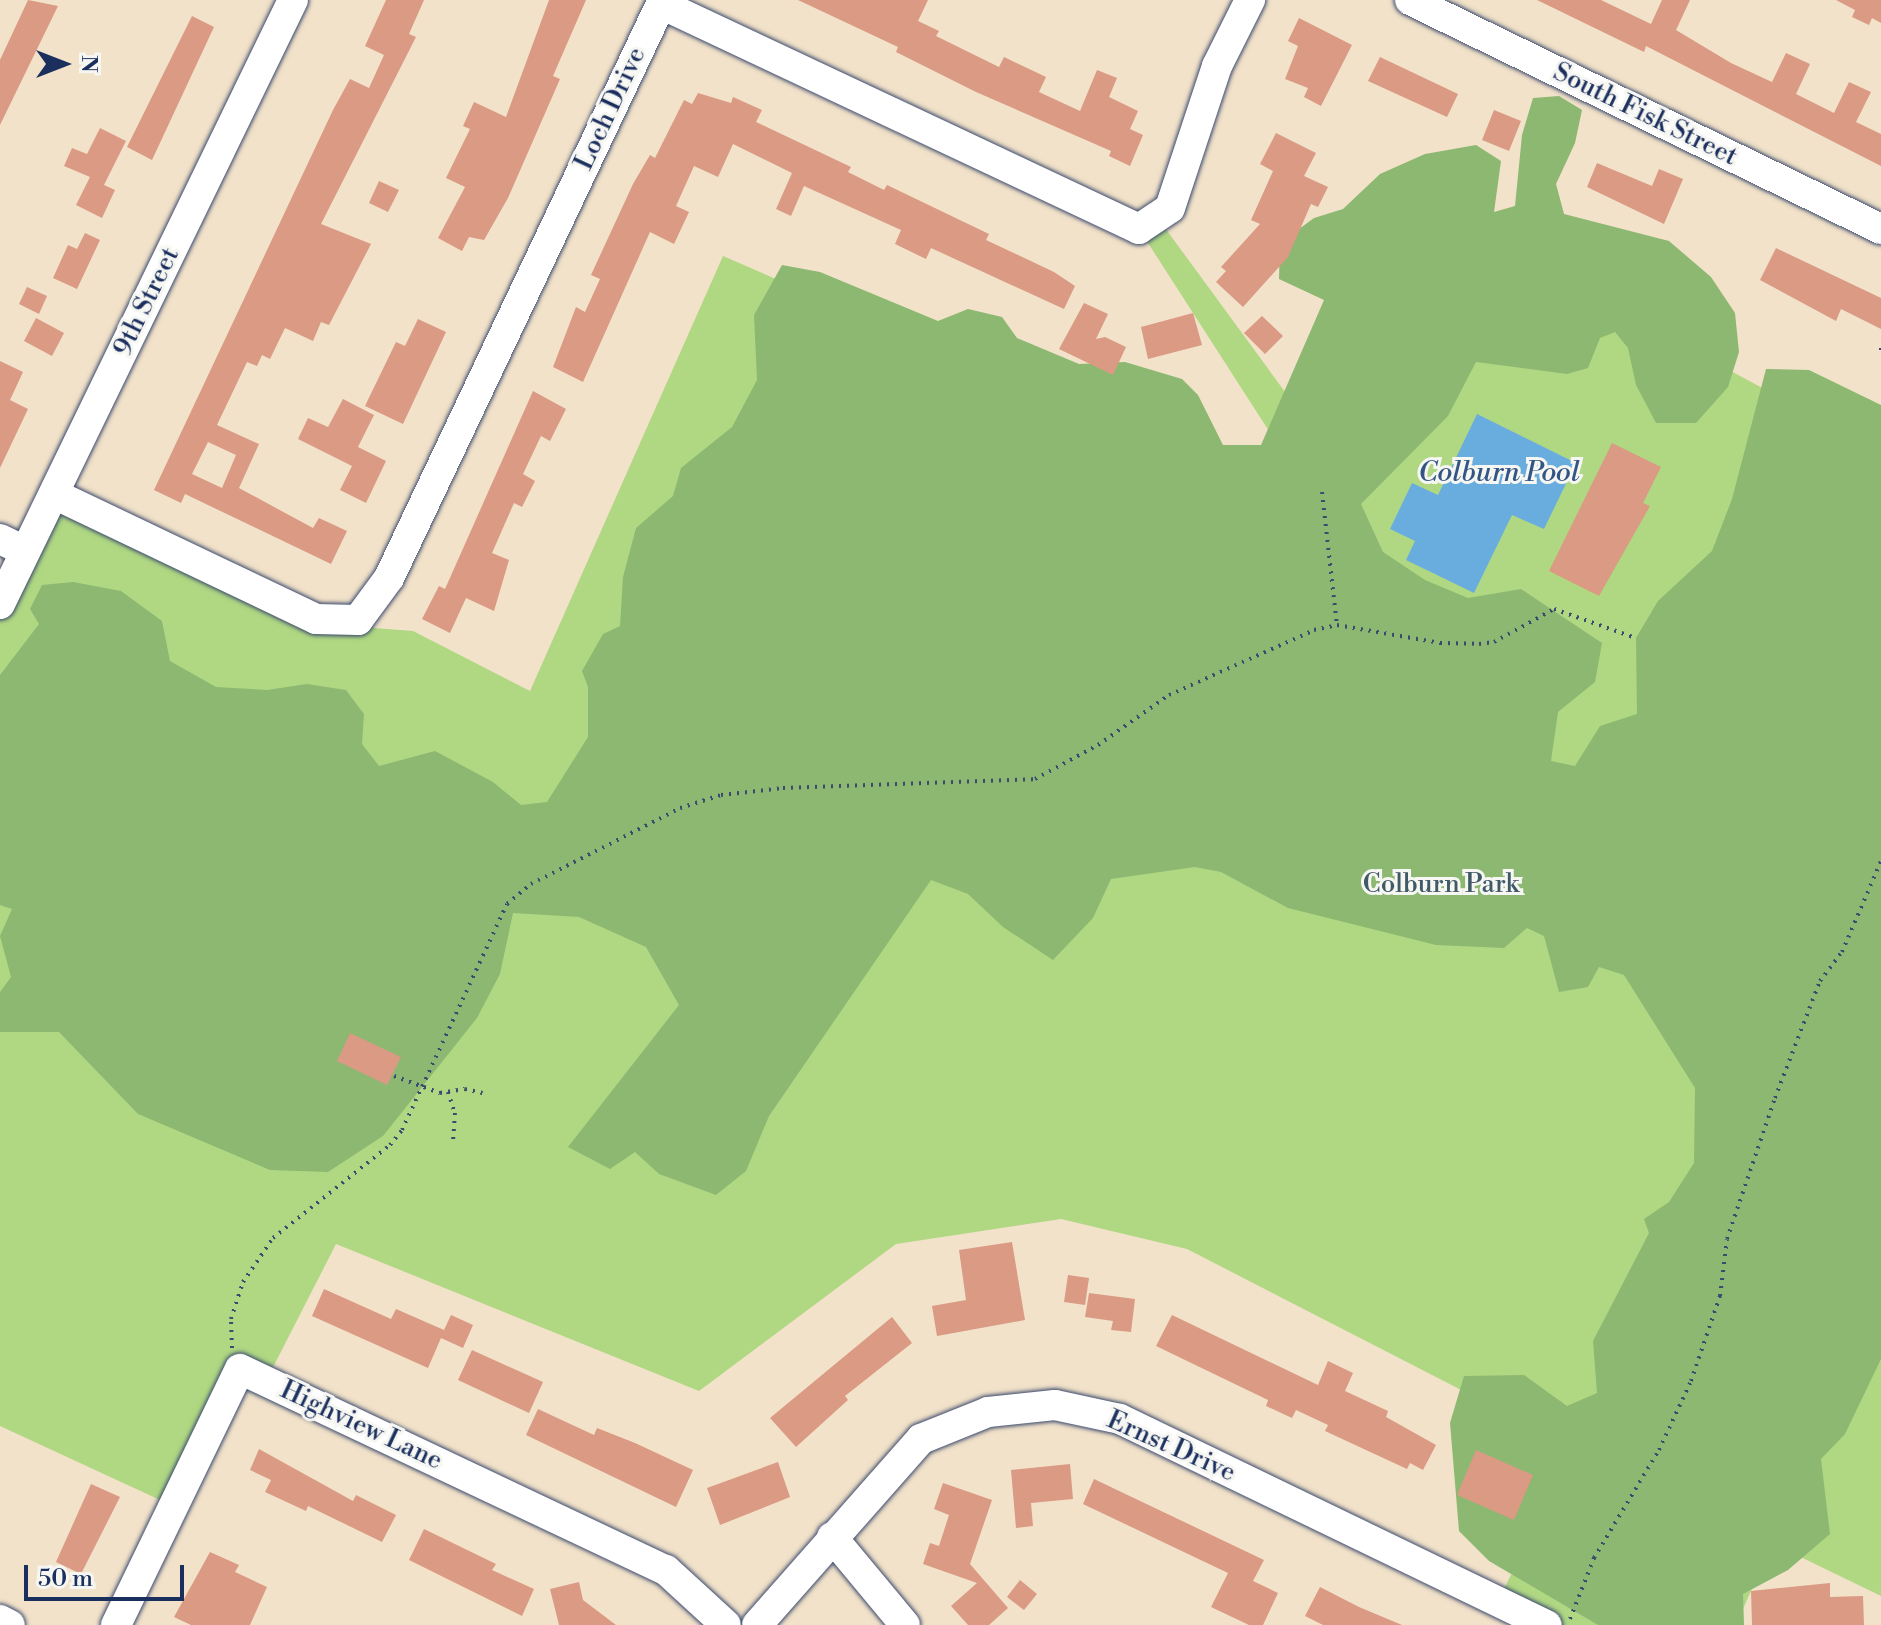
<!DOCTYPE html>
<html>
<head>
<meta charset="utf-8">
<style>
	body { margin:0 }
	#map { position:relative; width:1881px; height:1625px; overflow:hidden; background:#f2e2c9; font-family:"Libre Bodoni",serif }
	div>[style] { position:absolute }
	.green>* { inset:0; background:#b0d883 }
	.forest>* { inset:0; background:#8cb871 }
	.water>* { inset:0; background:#69adde }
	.building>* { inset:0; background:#da9a83 }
	.path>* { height:4px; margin-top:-2px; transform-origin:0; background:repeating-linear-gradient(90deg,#3b4a6e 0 2px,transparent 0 8px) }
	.roads { filter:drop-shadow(0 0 2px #3b4a6e) drop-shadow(0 0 2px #3b4a6e) }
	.minor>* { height:30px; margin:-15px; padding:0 15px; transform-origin:15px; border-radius:15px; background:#fff }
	span { translate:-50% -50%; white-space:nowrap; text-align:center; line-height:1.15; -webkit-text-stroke:6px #f6f6f2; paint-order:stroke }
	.street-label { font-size:26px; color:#1b2f5e }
	.park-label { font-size:26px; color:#405967 }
	.water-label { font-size:28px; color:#325584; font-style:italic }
	.north { position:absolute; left:24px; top:24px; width:80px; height:80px; -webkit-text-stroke:6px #f6f6f2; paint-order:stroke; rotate:90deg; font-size:22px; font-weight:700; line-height:32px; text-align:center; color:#1b2f5e }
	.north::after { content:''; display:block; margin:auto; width:28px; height:36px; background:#1b2f5e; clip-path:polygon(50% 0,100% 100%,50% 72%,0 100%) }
	.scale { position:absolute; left:24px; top:1565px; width:160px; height:36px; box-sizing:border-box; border:4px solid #1b2f5e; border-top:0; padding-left:10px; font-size:24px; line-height:28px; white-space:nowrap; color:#1b2f5e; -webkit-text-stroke:6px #f6f6f2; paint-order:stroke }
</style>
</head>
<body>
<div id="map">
	<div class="green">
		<div style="clip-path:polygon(1395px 190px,1881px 452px,1881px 1596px,1772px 1543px,1736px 1625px,1547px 1625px,1498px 1601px,1574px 1448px,1187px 1249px,1061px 1219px,896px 1244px,699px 1391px,336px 1244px,266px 1381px,240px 1369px,173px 1506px,0 1426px,0 604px,54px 494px,374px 628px,413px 631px,530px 691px,723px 256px,1254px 487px,1276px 442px,1139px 229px,1157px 217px,1299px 411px)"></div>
	</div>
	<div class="forest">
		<div style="clip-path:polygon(1559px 96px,1582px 110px,1575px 143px,1556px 184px,1564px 214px,1669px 241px,1711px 277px,1735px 313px,1739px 352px,1728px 387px,1696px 423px,1656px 423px,1636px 385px,1628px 348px,1615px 332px,1600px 338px,1588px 368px,1567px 374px,1476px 362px,1448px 416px,1361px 504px,1383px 552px,1425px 580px,1468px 598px,1521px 589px,1602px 643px,1595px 682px,1558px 712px,1551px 761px,1575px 766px,1600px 726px,1637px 714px,1636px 638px,1658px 601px,1712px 551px,1732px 499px,1766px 369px,1809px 370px,1881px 405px,1881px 1359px,1845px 1434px,1821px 1459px,1830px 1534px,1788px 1570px,1743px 1594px,1744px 1625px,1598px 1625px,1489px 1561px,1459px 1531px,1450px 1423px,1464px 1376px,1524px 1375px,1567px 1406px,1597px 1393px,1593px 1341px,1649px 1233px,1644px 1219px,1669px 1202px,1694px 1163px,1695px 1088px,1624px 975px,1599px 967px,1588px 987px,1559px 992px,1544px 936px,1527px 928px,1504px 948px,1436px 945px,1288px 908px,1221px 872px,1195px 867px,1111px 879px,1093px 918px,1053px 960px,1003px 927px,968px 894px,931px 880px,769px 1116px,746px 1171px,716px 1195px,659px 1174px,635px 1152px,610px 1169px,568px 1147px,679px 1005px,646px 947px,579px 917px,513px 913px,500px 974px,477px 1018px,383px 1136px,328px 1172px,270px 1170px,138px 1114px,59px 1032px,0 1032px,0 992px,11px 977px,0 936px,12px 909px,0 905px,0 675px,39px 624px,30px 609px,42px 585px,73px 582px,121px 591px,162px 621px,170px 661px,216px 687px,267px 690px,307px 684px,346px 690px,364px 714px,362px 744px,379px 766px,435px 751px,493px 782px,521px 805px,547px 802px,588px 737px,588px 687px,582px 671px,603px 634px,620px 626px,623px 577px,636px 528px,673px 496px,681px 468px,732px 427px,757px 380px,754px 315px,782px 265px,820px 272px,938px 321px,968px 309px,1002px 317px,1017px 338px,1079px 364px,1125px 362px,1182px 379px,1198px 395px,1223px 445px,1261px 445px,1324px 300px,1279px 279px,1280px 243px,1314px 218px,1343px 209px,1380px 174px,1425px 154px,1476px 145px,1501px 161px,1494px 212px,1515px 206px,1522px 135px,1533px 98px)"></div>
	</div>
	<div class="water">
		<div style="clip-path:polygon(1477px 414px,1576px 463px,1544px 529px,1512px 515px,1474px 593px,1406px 560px,1415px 541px,1390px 529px,1412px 483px,1438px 495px)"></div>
	</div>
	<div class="building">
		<div style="clip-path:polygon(28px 0,58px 6px,0 125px,0 60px)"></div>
		<div style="clip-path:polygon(evenodd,386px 0,424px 0,409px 34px,416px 37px,321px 224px,371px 244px,329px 325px,321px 322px,313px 341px,285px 328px,270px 359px,262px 355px,257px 366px,247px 362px,217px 425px,259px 444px,239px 488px,313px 528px,319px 518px,347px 531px,331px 564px,185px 494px,181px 503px,154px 490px,333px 110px,350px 79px,369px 88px,384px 55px,365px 46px,386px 0,208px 442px,236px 455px,222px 488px,192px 474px,208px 442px)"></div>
		<div style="clip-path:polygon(549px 0,586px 0,553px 76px,560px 79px,508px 198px,484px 240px,469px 237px,462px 251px,438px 238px,465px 187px,446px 178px,470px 129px,463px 126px,474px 102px,506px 117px)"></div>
		<div style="clip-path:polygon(798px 0,928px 0,918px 21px,939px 31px,936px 36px,999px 67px,1004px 57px,1046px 77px,1039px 92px,1080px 111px,1097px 70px,1117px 78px,1109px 97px,1138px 111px,1130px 129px,1143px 135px,1130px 166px,1109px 156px,1111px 151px,976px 92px,896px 52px,898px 47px)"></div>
		<div style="clip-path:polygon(1537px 0,1601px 0,1651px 24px,1662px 0,1690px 0,1676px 30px,1731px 63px,1772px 82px,1786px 53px,1810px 64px,1796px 94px,1834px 113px,1849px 82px,1871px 92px,1856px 122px,1881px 134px,1881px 166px,1646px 46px,1644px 52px)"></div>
		<div style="clip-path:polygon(1836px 0,1881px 0,1881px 23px,1872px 18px,1869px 25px,1852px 17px,1855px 10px)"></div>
		<div style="clip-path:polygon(192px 16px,214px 27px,152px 160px,127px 147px)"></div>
		<div style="clip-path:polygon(1299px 18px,1352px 45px,1321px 106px,1304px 97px,1308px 88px,1285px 79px,1298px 46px,1288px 41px)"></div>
		<div style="clip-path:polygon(1380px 57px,1458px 94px,1447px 117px,1368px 81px)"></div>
		<div style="clip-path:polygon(698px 93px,731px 103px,733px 97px,762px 110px,756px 122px,851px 167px,848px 172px,884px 190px,887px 185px,989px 234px,986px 240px,1054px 272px,1075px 286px,1064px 309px,931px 248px,926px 259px,895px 244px,901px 230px,804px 186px,791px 216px,776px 209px,792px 173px,733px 144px,718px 177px,694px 166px,676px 206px,689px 212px,674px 244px,650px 232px,583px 382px,553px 367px,576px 307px,585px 312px,600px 279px,591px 275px,633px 184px,650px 155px,655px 158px,684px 100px,692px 104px)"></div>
		<div style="clip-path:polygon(1494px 110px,1521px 121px,1509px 151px,1482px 140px)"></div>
		<div style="clip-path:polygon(100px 128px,126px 141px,104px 185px,115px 190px,102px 218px,76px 205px,90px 177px,64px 166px,72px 148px,87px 154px)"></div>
		<div style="clip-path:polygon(1276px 133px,1316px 153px,1304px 176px,1328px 187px,1318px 207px,1311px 204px,1288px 257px,1243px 307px,1216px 282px,1226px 271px,1221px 267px,1260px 224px,1251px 220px,1273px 171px,1260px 164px)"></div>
		<div style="clip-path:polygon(1597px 163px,1652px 186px,1659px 169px,1683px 179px,1664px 224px,1587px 187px)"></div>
		<div style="clip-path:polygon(379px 181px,399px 190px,388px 212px,369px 203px)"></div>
		<div style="clip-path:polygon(85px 233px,100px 240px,77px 289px,53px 278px,68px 245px,77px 249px)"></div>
		<div style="clip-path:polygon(1776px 248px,1881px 298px,1881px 329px,1841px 309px,1836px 321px,1760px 280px)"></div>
		<div style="clip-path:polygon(27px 287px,47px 296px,39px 314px,19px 304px)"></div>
		<div style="clip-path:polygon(1084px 303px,1108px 314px,1096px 339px,1105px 337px,1126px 347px,1113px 375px,1059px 349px)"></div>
		<div style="clip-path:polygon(1193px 313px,1202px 345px,1148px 359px,1141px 327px)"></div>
		<div style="clip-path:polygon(1262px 316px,1283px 336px,1265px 354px,1244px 333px)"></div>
		<div style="clip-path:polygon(36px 318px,64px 333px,52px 356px,24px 341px)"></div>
		<div style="clip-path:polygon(418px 319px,446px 332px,403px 424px,365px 406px,396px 342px,405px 346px)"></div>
		<div style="clip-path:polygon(0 361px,23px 372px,10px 400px,28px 409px,0 468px)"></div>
		<div style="clip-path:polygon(533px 391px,566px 409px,550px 441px,541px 436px,523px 474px,535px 481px,522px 507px,514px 503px,492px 553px,509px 560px,494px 611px,466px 598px,450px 633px,422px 619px,439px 586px,445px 589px)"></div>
		<div style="clip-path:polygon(343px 399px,374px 415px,358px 447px,386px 461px,366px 503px,340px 490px,352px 466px,298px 439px,308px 418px,328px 427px)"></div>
		<div style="clip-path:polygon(1612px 443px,1661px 467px,1643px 503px,1650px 506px,1599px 596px,1549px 571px)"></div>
		<div style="clip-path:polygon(350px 1033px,401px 1057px,387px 1085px,337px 1061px)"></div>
		<div style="clip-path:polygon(1012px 1242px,1025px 1320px,937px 1336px,932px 1306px,966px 1300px,959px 1250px)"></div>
		<div style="clip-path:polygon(1068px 1275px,1089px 1278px,1085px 1305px,1064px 1302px)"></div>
		<div style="clip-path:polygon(324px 1289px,391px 1319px,396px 1309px,444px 1330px,451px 1315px,473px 1325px,463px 1348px,441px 1338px,428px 1368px,312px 1316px)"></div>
		<div style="clip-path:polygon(1089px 1293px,1135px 1299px,1131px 1332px,1111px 1330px,1113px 1321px,1085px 1317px)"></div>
		<div style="clip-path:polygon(1172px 1315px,1318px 1385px,1328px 1361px,1353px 1373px,1345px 1391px,1388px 1411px,1386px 1417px,1436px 1445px,1423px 1470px,1410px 1463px,1407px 1469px,1325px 1431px,1328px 1425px,1296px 1410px,1292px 1418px,1266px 1406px,1268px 1400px,1156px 1346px)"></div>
		<div style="clip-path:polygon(892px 1317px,912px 1343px,845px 1396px,848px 1400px,796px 1447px,770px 1418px)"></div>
		<div style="clip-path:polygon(472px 1350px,543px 1382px,529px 1413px,458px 1380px)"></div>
		<div style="clip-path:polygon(538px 1409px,594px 1435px,597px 1428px,635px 1443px,693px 1470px,676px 1507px,526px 1435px)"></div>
		<div style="clip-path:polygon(259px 1449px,353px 1501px,356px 1495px,396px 1515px,382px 1542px,308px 1506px,306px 1511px,265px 1492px,271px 1480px,250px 1470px)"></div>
		<div style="clip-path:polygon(1476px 1450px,1533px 1475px,1514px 1520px,1457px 1495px)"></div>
		<div style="clip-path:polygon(778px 1462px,790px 1497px,720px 1525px,707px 1488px)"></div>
		<div style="clip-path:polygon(1070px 1464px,1073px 1499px,1031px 1503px,1033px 1526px,1016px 1528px,1011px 1470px)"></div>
		<div style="clip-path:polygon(1094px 1479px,1264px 1560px,1253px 1581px,1278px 1593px,1263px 1625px,1249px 1625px,1211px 1607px,1228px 1573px,1083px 1504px)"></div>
		<div style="clip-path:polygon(943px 1483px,992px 1500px,970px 1564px,1008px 1608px,989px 1625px,968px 1625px,951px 1606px,977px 1583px,923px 1564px,930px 1543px,939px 1546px,949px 1515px,934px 1509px)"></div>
		<div style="clip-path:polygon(91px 1484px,120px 1497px,81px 1574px,56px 1562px)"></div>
		<div style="clip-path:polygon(424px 1529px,496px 1564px,492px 1570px,534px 1589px,522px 1616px,409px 1560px)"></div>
		<div style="clip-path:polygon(210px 1552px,239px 1565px,235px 1572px,267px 1587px,250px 1625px,191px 1625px,174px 1617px)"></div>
		<div style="clip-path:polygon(1020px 1580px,1037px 1594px,1024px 1610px,1007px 1597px)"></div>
		<div style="clip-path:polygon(579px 1582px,583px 1600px,616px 1625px,559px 1625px,550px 1589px)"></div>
		<div style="clip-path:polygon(1830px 1583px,1830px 1597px,1863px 1596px,1864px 1625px,1752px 1625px,1751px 1591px)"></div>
		<div style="clip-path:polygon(1320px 1587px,1359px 1607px,1402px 1625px,1323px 1625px,1305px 1616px)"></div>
	</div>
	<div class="path">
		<div style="left:1881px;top:348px;width:6px;rotate:90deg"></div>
		<div style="left:1322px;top:492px;width:134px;rotate:83.6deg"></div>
		<div style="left:394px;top:1076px;width:49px;rotate:20.3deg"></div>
		<div style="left:440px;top:1093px;width:25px;rotate:-9deg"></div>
		<div style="left:465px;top:1089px;width:18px;rotate:13deg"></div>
		<div style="left:448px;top:1092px;width:22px;rotate:72deg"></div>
		<div style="left:455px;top:1113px;width:28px;rotate:94deg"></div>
		<div style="left:232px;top:1348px;width:29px;rotate:-92deg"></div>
		<div style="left:231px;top:1319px;width:39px;rotate:-72deg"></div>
		<div style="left:243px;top:1282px;width:53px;rotate:-55.7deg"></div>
		<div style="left:273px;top:1238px;width:149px;rotate:-38.5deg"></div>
		<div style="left:390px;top:1145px;width:19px;rotate:-51deg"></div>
		<div style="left:402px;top:1130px;width:249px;rotate:-65.1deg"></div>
		<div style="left:507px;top:904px;width:31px;rotate:-40deg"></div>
		<div style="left:531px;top:884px;width:167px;rotate:-27deg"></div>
		<div style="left:680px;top:808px;width:43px;rotate:-17.6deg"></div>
		<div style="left:721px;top:795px;width:62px;rotate:-6.4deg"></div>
		<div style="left:783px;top:788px;width:252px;rotate:-2deg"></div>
		<div style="left:1035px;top:779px;width:72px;rotate:-28.4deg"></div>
		<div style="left:1098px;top:745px;width:87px;rotate:-35.2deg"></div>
		<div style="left:1169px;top:695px;width:159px;rotate:-24.1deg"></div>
		<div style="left:1314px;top:630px;width:24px;rotate:-12deg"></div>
		<div style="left:1337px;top:625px;width:105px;rotate:9.9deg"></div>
		<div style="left:1440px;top:643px;width:39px;rotate:1deg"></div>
		<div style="left:1479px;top:644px;width:15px;rotate:-8deg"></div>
		<div style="left:1494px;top:642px;width:68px;rotate:-28.8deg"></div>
		<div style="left:1554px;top:609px;width:87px;rotate:19.5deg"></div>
		<div style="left:1570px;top:1619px;width:66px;rotate:-68.5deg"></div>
		<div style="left:1594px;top:1558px;width:126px;rotate:-59deg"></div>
		<div style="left:1659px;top:1450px;width:76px;rotate:-65.1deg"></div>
		<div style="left:1691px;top:1381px;width:90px;rotate:-71.2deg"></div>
		<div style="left:1720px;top:1296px;width:57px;rotate:-83deg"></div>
		<div style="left:1727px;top:1239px;width:149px;rotate:-71.2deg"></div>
		<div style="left:1775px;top:1098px;width:125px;rotate:-69deg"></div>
		<div style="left:1820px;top:981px;width:36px;rotate:-53deg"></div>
		<div style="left:1842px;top:952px;width:99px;rotate:-66.8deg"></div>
	</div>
	<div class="roads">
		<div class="minor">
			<div style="left:1410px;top:0;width:524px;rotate:25.93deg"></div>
			<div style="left:54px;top:494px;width:290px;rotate:25.5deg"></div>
			<div style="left:316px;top:619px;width:42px;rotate:1.4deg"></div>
			<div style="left:358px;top:620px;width:52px;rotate:-53.6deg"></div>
			<div style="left:389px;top:578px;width:635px;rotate:-64.65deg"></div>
			<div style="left:661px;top:4px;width:528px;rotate:25.21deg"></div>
			<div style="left:1139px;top:229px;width:37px;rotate:-34deg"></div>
			<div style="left:1170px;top:208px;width:150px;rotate:-71.7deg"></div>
			<div style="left:1217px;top:66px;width:74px;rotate:-63.4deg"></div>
			<div style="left:0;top:539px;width:28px;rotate:26deg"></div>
			<div style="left:0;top:604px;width:671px;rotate:-64.12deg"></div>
			<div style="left:832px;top:1537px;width:114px;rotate:50.3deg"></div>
			<div style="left:0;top:1620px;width:11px;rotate:27deg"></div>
			<div style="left:116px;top:1625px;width:284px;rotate:-64.2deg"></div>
			<div style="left:240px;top:1369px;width:471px;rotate:25.3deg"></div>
			<div style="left:666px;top:1570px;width:81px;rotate:42.5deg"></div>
			<div style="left:757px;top:1625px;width:248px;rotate:-48.6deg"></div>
			<div style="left:921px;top:1439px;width:72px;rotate:-21.9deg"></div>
			<div style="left:988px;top:1412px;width:67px;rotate:-6deg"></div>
			<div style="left:1055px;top:1405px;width:66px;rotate:12.2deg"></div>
			<div style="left:1120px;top:1419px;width:474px;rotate:25.8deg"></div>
		</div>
	</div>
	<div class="street-label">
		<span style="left:611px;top:109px;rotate:-65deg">Loch Drive</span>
		<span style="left:1645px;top:115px;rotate:26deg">South Fisk Street</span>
		<span style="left:147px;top:302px;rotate:-64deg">9th Street</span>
		<span style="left:361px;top:1426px;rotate:25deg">Highview Lane</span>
		<span style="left:1171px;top:1447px;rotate:24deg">Ernst Drive</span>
	</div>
	<div class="park-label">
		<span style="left:1441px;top:885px">Colburn Park</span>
	</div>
	<div class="water-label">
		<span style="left:1499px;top:473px">Colburn Pool</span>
	</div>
	<div class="north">N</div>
	<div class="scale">50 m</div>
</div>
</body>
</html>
